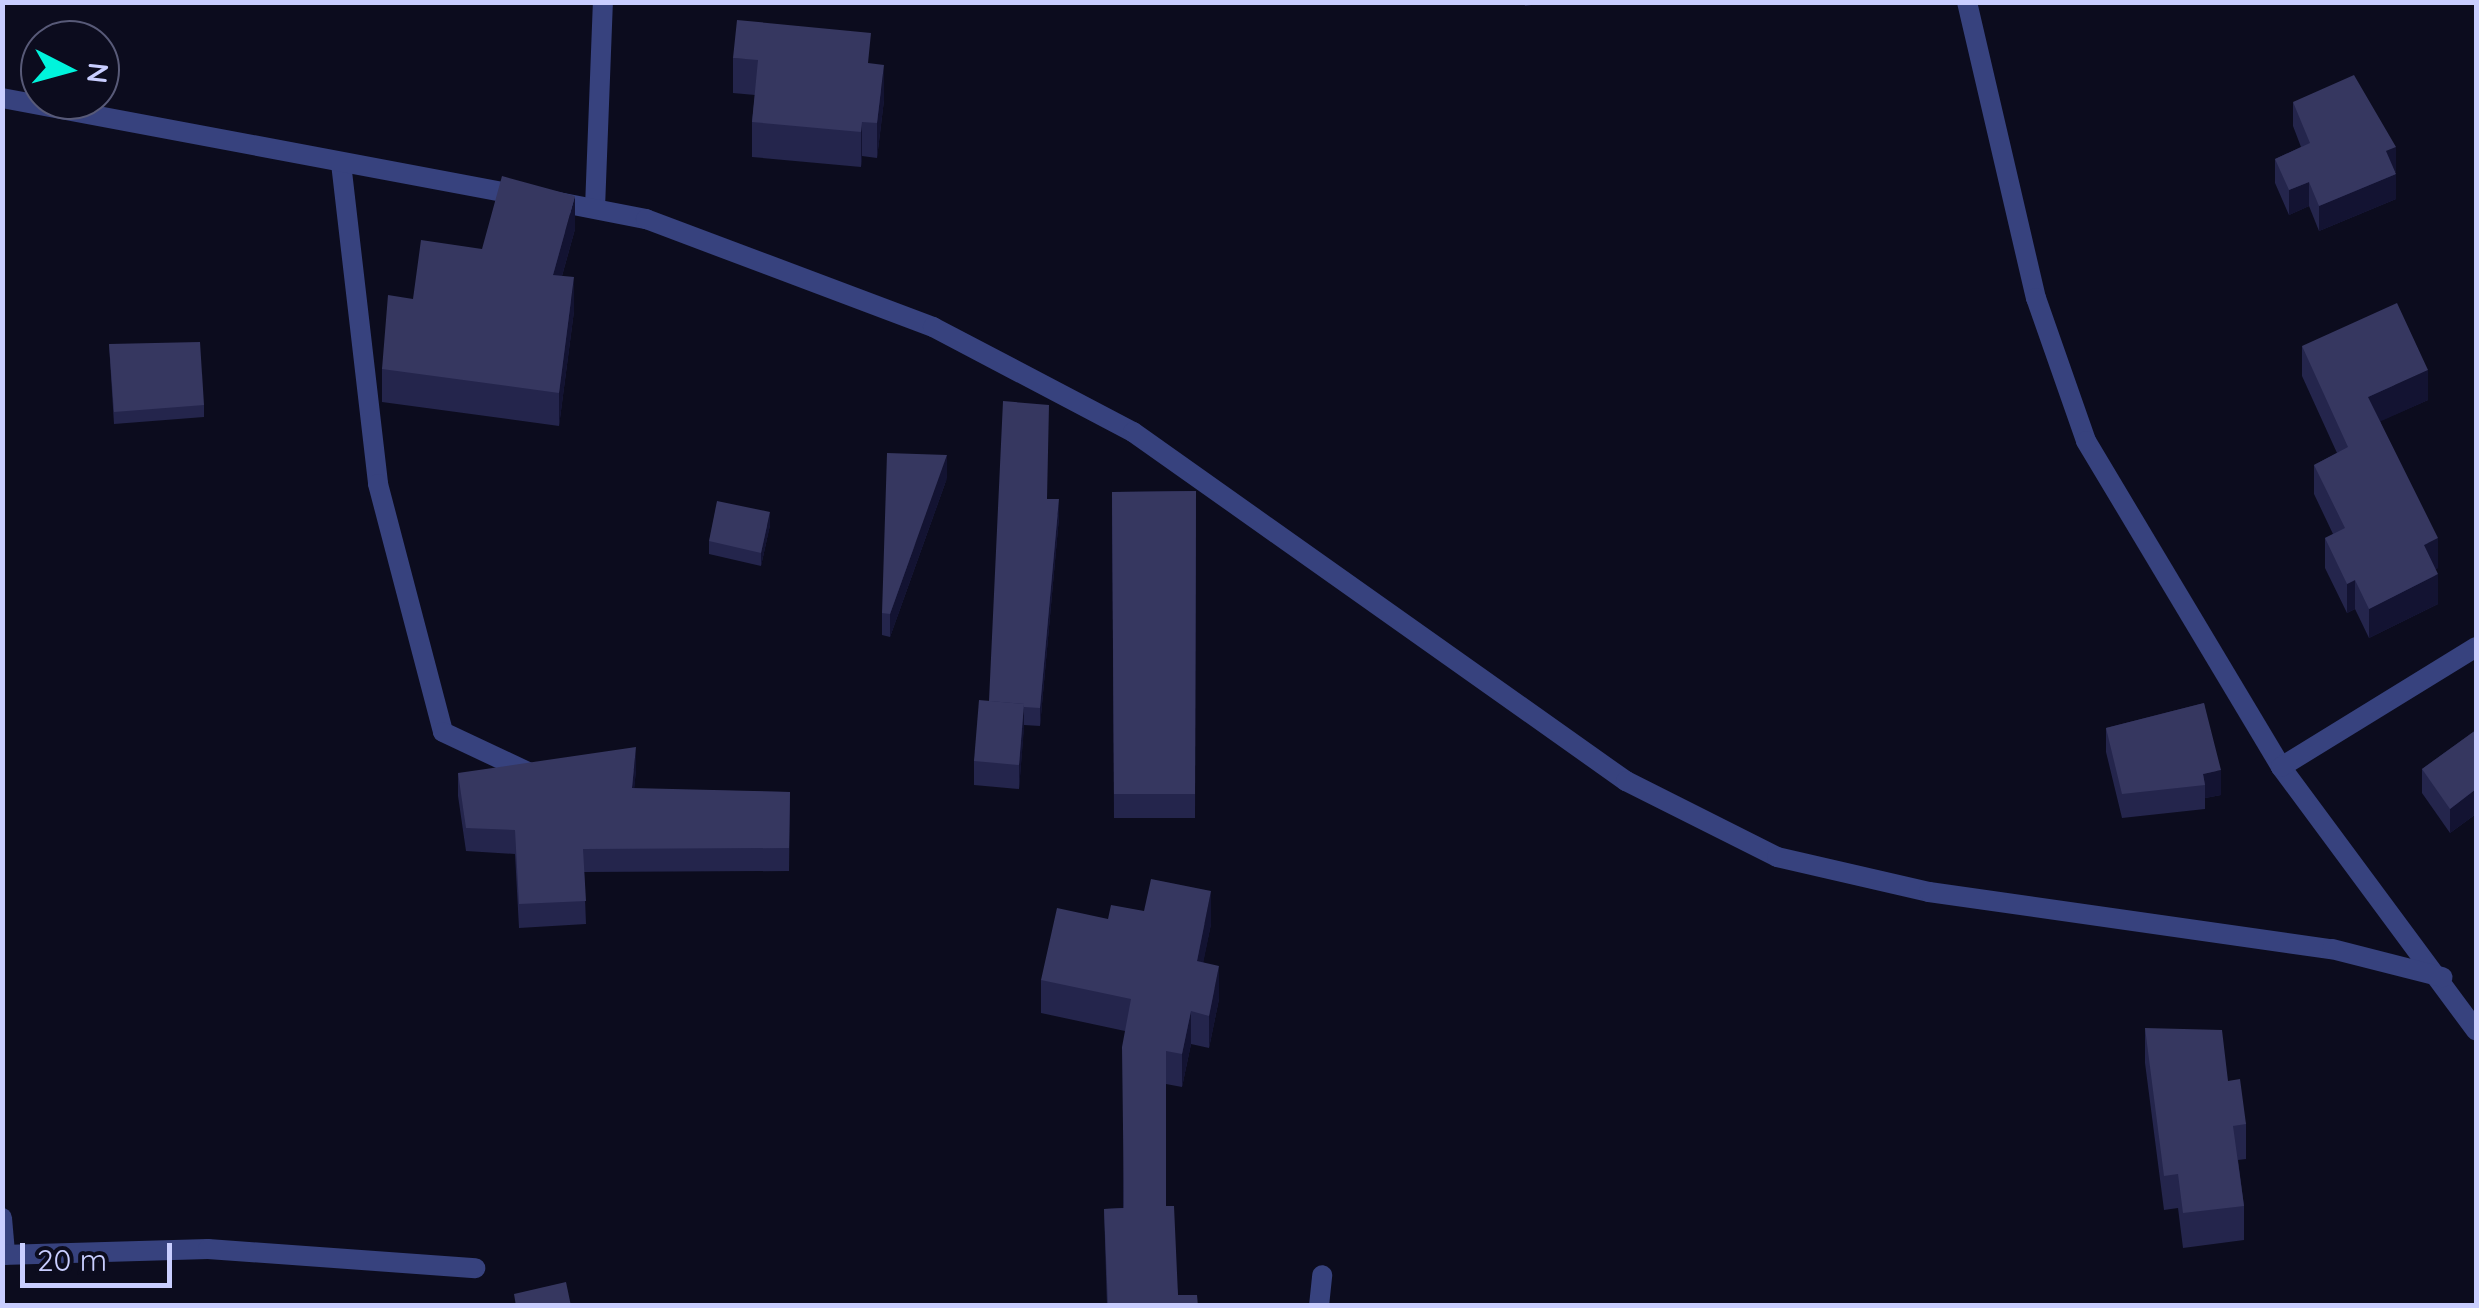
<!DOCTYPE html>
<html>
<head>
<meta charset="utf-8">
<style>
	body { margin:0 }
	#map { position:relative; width:2479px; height:1308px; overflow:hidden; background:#0c0c1e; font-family:Quicksand,sans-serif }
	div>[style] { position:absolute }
	.lane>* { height:20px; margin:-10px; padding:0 10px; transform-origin:10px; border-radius:10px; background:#37427e }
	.street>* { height:20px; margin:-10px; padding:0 10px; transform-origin:10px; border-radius:10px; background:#37427e }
	.wall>* { inset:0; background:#24254c }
	.shaded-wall>* { inset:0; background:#131332 }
	.building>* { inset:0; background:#363760 }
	span { translate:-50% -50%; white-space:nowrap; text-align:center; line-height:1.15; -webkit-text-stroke:10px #0c0c1e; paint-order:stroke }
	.frame { position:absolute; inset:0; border:5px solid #c9ceff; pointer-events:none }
	.north { position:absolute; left:20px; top:20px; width:100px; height:100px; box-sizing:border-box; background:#0c0c1e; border:2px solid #585a78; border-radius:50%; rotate:96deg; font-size:28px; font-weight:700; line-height:40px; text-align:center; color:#c9ceff }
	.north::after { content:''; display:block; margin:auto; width:35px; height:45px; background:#00f4dc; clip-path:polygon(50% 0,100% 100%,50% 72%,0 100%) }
	.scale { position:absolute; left:20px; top:1243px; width:152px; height:45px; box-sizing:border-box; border:5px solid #c9ceff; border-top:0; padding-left:12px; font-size:30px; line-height:35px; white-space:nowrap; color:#c9ceff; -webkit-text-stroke:8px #0c0c1e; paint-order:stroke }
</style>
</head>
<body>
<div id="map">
	<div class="lane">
		<div style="left:341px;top:163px;width:323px;rotate:83.4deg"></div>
		<div style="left:378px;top:484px;width:256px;rotate:75.3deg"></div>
		<div style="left:443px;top:732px;width:94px;rotate:25.2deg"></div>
		<div style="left:595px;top:208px;width:206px;rotate:-87.8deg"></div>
		<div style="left:2px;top:1218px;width:37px;rotate:85deg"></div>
		<div style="left:2px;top:1255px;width:206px;rotate:-1.7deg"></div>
		<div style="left:208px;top:1249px;width:268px;rotate:4.1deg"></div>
		<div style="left:1319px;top:1306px;width:31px;rotate:-84deg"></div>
	</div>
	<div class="street">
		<div style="left:1967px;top:2px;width:304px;rotate:76.9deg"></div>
		<div style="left:2036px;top:298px;width:151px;rotate:70.7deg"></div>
		<div style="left:2086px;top:441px;width:380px;rotate:59.1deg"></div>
		<div style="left:2281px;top:767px;width:328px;rotate:53.5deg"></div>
		<div style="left:2px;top:98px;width:531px;rotate:10.63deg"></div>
		<div style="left:553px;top:201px;width:95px;rotate:11deg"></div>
		<div style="left:646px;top:219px;width:307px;rotate:20.6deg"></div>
		<div style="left:933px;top:327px;width:226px;rotate:27.7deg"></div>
		<div style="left:1133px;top:432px;width:604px;rotate:35.3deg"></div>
		<div style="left:1626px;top:781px;width:169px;rotate:26.7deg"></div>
		<div style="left:1777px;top:857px;width:156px;rotate:13deg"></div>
		<div style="left:1929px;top:892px;width:407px;rotate:8.1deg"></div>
		<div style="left:2332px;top:949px;width:114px;rotate:14.3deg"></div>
		<div style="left:2281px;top:767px;width:229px;rotate:-31.6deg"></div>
	</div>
	<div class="wall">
		<div style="clip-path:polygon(1177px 2px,1278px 2px,1278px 5px,1177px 5px)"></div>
		<div style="clip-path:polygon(1524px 2px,1550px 2px,1525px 6px)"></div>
		<div style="clip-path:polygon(733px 58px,871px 64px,884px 100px,877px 158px,862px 156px,861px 167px,752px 157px,752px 122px,755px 95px,733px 93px)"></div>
		<div style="clip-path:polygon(2293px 102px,2396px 171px,2395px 172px,2396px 199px,2319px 231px,2309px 206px,2289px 215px,2275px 183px,2275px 159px,2301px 147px,2293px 126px)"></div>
		<div style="clip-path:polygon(575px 229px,562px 276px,574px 311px,559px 426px,382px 402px,382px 369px,413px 299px,482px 249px)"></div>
		<div style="clip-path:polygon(109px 344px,204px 405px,204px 417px,114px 424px)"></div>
		<div style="clip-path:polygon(2302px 346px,2428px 400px,2380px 421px,2438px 568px,2435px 569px,2438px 604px,2369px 638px,2355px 609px,2347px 613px,2325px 568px,2325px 538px,2333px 534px,2314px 494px,2314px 465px,2337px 453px,2302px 376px)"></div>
		<div style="clip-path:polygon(947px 478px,890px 637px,882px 635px,882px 613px)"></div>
		<div style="clip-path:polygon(1196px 491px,1195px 818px,1114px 818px,1112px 492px)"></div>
		<div style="clip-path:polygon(1047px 499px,1059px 517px,1040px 726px,1024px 725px,1019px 789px,974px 785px,974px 761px)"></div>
		<div style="clip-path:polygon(770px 525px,761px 566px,709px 554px,709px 541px)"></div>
		<div style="clip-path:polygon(2204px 703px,2221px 795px,2205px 798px,2205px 809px,2122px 818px,2106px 752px,2106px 728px)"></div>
		<div style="clip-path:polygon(2476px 730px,2476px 814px,2450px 833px,2422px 793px,2422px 769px)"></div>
		<div style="clip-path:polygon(636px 770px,634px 789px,790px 792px,789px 871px,584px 872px,586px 924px,519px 928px,515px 854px,466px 851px,458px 796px,458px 773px)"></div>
		<div style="clip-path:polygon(1108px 919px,1211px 924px,1203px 962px,1219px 999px,1209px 1048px,1191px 1044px,1182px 1087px,1166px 1084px,1166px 1206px,1178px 1295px,1198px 1306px,1107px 1306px,1104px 1209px,1123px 1208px,1125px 1031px,1041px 1013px,1041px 980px)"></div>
		<div style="clip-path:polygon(2145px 1028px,2228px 1081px,2246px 1124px,2246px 1159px,2238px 1160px,2244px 1206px,2244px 1240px,2183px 1248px,2178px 1208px,2164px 1210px,2145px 1063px)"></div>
	</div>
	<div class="shaded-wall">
		<div style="clip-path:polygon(884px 65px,884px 100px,877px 158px,877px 123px)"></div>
		<div style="clip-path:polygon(862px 122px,862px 156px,861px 167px,861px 132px)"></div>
		<div style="clip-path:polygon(2396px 147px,2396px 171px,2386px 175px,2386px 151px)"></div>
		<div style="clip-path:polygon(2396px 174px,2396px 199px,2319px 231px,2319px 206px)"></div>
		<div style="clip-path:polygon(2309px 182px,2309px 206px,2289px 215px,2289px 190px)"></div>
		<div style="clip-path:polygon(575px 196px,575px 229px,553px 308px,553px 275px)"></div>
		<div style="clip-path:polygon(574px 277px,574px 311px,559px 426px,559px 393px)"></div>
		<div style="clip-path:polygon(2428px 370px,2428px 400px,2368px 427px,2368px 397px)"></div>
		<div style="clip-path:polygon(947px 455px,947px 478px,890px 637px,890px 614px)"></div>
		<div style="clip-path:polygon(1059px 499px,1059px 517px,1040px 726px,1040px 708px)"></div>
		<div style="clip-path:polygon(770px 512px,770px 525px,761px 566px,761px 553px)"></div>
		<div style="clip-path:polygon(2438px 538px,2438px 568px,2424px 575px,2424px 545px)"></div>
		<div style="clip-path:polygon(2438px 574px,2438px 604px,2369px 638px,2369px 609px)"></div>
		<div style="clip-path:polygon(2355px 580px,2355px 609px,2347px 613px,2347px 584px)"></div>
		<div style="clip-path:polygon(1024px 704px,1024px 728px,1019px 789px,1019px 765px)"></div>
		<div style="clip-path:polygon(636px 747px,636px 770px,632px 812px,632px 788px)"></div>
		<div style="clip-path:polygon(2221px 770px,2221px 795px,2205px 798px,2205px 785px,2203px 774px)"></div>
		<div style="clip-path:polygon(2476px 789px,2476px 814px,2450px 833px,2450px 809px)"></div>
		<div style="clip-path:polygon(1211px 891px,1211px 924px,1197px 994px,1197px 961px)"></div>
		<div style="clip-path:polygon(1219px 966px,1219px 999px,1209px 1048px,1209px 1016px)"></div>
		<div style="clip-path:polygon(1191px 1011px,1191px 1044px,1182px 1087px,1182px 1054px)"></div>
	</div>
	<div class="building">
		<div style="clip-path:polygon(737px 20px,871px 33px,868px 63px,884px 65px,877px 123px,862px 122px,861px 132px,752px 122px,758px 60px,733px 58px)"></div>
		<div style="clip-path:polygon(2354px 75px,2396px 147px,2386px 151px,2396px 174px,2319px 206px,2309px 182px,2289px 190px,2275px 159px,2310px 143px,2293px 102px)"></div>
		<div style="clip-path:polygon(502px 176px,575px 196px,553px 275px,574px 277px,559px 393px,382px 369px,388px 295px,413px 299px,421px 240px,482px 249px)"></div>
		<div style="clip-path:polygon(2397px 303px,2428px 370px,2368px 397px,2438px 538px,2424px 545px,2438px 574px,2369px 609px,2355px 580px,2347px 584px,2325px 538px,2345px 528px,2314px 465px,2348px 447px,2302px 346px)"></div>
		<div style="clip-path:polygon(200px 342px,204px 405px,114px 412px,109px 344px)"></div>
		<div style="clip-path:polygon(1003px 401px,1049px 405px,1047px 499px,1059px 499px,1040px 708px,1024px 707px,1024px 704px,989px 701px)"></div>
		<div style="clip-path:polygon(887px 453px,947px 455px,890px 614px,882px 613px)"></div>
		<div style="clip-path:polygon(1196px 491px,1195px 794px,1114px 794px,1112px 492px)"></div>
		<div style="clip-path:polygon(717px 501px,770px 512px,761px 553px,709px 541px)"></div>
		<div style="clip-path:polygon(979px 700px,1024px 704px,1019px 765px,974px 761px)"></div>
		<div style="clip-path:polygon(2204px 703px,2221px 770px,2203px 774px,2205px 785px,2122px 794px,2106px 728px)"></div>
		<div style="clip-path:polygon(2476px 730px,2476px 789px,2450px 809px,2422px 769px)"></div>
		<div style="clip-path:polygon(636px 747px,632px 788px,790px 792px,789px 848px,583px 849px,586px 901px,519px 904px,515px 830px,466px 828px,458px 773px)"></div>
		<div style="clip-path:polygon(1151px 879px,1211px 891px,1197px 961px,1219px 966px,1209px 1016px,1191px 1011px,1182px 1054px,1166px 1051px,1166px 1206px,1174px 1206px,1178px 1295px,1197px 1295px,1198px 1306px,1108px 1306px,1104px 1209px,1124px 1208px,1122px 1047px,1131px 999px,1041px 980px,1057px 908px,1108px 919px,1111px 905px,1144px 911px)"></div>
		<div style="clip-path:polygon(2145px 1028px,2222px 1030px,2228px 1081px,2240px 1079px,2246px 1124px,2233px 1126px,2244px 1206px,2183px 1213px,2178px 1174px,2164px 1176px)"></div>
		<div style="clip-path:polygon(566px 1282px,571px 1306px,516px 1306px,514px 1294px)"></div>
	</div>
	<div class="frame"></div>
	<div class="north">N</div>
	<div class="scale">20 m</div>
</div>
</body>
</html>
